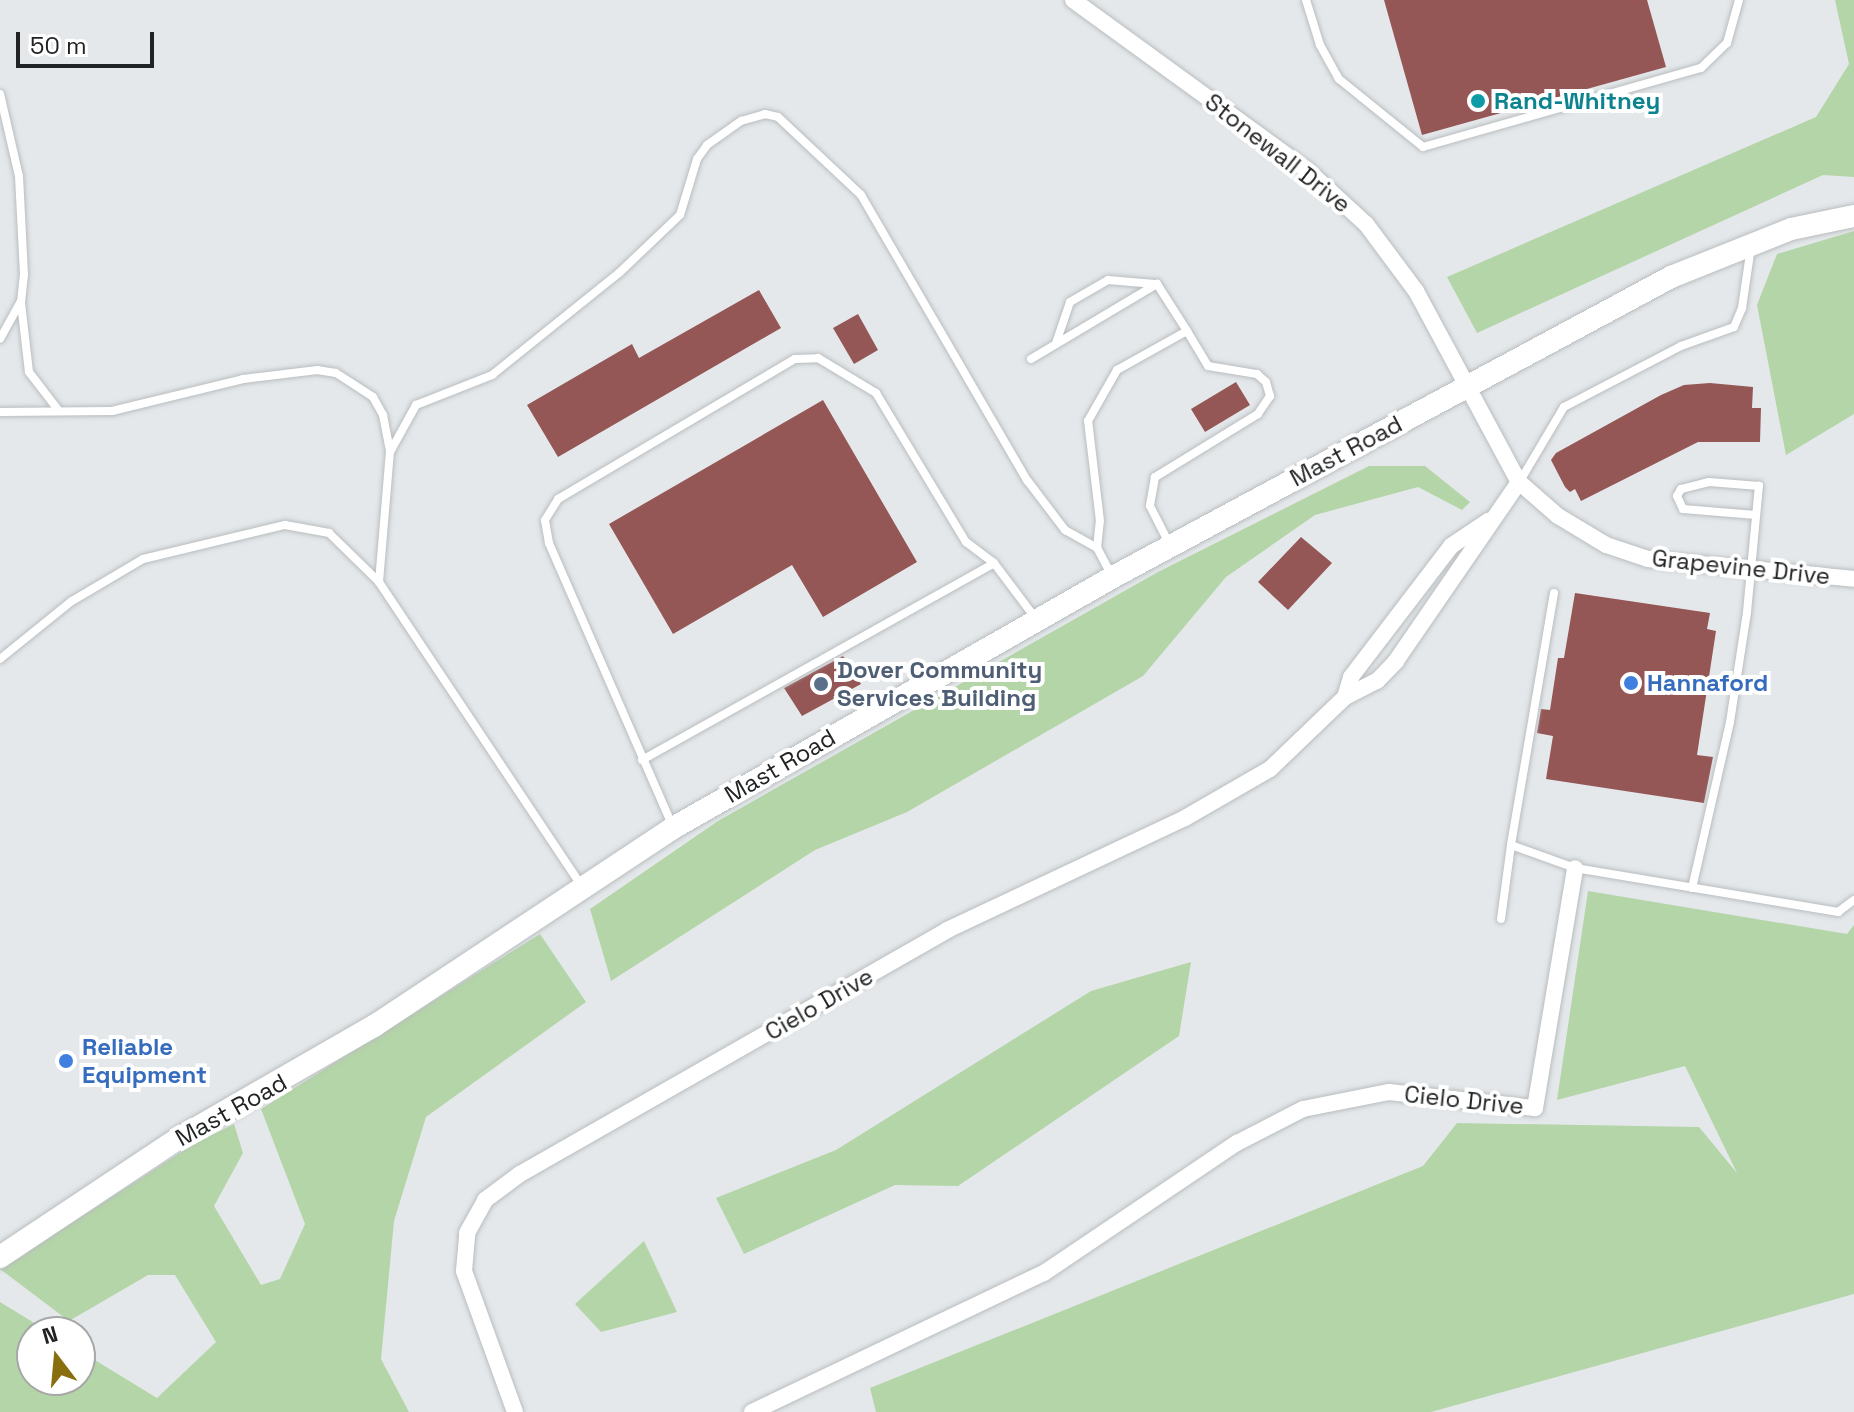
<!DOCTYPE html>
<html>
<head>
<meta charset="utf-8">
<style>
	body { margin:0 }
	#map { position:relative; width:1854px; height:1412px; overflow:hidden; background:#e4e8eb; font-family:"Space Grotesk",sans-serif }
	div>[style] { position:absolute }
	.green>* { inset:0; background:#b4d5a8 }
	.building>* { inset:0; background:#955656 }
	.roads { filter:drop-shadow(0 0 2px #b9bdbf) drop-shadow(0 0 2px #b9bdbf) }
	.lane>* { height:8px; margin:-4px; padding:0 4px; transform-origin:4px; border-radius:4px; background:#fff }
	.street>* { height:16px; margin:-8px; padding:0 8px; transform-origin:8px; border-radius:8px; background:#fff }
	.secondary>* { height:22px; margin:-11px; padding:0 11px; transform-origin:11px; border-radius:11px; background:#fff }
	.dots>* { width:22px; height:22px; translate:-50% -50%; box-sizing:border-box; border:4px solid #fff; border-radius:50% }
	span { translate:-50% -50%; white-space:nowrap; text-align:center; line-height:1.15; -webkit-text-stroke:8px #fff; paint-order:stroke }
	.culture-label { font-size:24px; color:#0d838f; font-weight:700 }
	.left { translate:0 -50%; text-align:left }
	.street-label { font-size:24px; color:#202223 }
	.service-label { font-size:24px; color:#4e5e75; font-weight:700 }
	.shop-label { font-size:24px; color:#366cbe; font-weight:700 }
	.north { position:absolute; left:16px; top:1316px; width:80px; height:80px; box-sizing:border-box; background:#fff; border:2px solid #a6a7a7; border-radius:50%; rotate:344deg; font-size:22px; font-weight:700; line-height:32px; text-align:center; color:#202223 }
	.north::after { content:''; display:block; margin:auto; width:28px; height:36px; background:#896e0e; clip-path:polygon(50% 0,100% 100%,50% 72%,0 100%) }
	.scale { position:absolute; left:16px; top:32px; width:138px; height:36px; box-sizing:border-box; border:4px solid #202223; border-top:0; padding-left:10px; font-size:24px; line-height:28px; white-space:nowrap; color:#202223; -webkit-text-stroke:6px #fff; paint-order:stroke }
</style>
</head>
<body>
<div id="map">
	<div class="green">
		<div style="clip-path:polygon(1835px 0,1854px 0,1854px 177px,1823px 175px,1477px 333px,1447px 277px,1816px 117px,1849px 64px)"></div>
		<div style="clip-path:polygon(1854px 231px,1854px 414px,1786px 455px,1757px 305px,1777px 254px)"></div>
		<div style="clip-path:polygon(1369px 466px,1425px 466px,1470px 502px,1462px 510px,1418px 487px,1315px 515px,1226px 577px,1143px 676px,907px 812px,815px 850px,611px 981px,590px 909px,718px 821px,1158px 572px)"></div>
		<div style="clip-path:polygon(1588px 891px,1847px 934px,1854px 925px,1854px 1294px,1431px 1412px,876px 1412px,870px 1388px,1423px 1166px,1457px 1123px,1699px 1127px,1737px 1173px,1685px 1066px,1557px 1100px)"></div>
		<div style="clip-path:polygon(540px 934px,586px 1002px,426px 1117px,394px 1221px,381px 1359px,409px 1412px,0 1412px,0 1302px,49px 1332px,32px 1332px,32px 1380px,80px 1380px,80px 1351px,157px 1398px,216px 1342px,175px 1275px,148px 1275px,69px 1321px,0 1269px,194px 1144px,234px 1124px,243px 1153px,214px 1206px,261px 1285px,280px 1279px,305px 1224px,261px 1109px)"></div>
		<div style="clip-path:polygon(1191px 962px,1179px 1036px,958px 1186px,895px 1185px,744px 1254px,716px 1198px,836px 1150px,1091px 991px)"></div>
		<div style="clip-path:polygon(644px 1241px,677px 1312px,601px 1332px,575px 1304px)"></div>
	</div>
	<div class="building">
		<div style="clip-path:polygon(1384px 0,1647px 0,1666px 67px,1422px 135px)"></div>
		<div style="clip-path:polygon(759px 290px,781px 328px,558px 457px,527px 405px,632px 344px,639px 358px)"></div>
		<div style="clip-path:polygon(858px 314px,878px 350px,854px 364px,833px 328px)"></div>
		<div style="clip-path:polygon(1236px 382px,1250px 405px,1205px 432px,1191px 409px)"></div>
		<div style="clip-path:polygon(1710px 383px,1753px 387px,1752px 408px,1761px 408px,1760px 442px,1698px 442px,1581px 501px,1575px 489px,1570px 492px,1565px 487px,1551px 460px,1556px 453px,1661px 395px,1684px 385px)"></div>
		<div style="clip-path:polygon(823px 400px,917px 562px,823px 617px,792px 565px,673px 634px,609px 524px)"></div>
		<div style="clip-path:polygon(1301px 537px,1332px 563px,1288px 610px,1258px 582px)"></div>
		<div style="clip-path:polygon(1575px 593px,1710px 613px,1707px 629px,1716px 631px,1697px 755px,1713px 757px,1704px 803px,1546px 779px,1553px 736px,1537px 733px,1541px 709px,1550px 710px,1558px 658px,1564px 658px)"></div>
		<div style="clip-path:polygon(843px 656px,861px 684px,802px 716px,784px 688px)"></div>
	</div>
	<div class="roads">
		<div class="lane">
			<div style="left:1306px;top:0;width:47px;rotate:72.7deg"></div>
			<div style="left:1320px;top:45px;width:39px;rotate:61deg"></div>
			<div style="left:1339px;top:79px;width:108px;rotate:39deg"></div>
			<div style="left:1423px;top:147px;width:289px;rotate:-15.9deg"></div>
			<div style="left:1701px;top:68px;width:36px;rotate:-44deg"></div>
			<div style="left:1727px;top:43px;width:45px;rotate:-74.4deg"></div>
			<div style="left:0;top:94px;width:84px;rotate:77deg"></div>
			<div style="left:19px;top:176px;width:98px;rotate:87.1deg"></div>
			<div style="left:24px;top:274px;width:27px;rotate:96deg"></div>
			<div style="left:21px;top:301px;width:43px;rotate:118.9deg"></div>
			<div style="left:21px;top:303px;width:69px;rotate:83.4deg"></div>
			<div style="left:29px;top:372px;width:49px;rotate:52.4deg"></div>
			<div style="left:1056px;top:343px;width:43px;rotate:-71.1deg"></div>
			<div style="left:1070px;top:302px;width:44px;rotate:-30.1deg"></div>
			<div style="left:1108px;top:280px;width:47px;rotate:4.9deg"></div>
			<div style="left:1031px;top:359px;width:147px;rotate:-30.8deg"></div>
			<div style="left:1157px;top:284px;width:56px;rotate:57.4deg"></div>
			<div style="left:0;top:412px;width:112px;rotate:-0.5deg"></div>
			<div style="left:112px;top:411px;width:135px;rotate:-13.7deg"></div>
			<div style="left:243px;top:379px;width:75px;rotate:-6.9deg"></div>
			<div style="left:317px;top:370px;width:19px;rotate:9deg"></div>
			<div style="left:336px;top:373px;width:44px;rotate:33deg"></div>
			<div style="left:373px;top:397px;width:21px;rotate:61deg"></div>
			<div style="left:383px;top:415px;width:37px;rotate:79deg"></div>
			<div style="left:1520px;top:481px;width:86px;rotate:-59.3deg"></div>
			<div style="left:1564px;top:407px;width:132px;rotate:-27.5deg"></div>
			<div style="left:1681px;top:346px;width:56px;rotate:-19.7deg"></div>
			<div style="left:1734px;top:327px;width:21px;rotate:-67deg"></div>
			<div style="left:1742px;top:308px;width:62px;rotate:-81.6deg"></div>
			<div style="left:1112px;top:576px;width:32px;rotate:-118deg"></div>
			<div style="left:1097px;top:548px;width:27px;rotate:-84deg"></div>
			<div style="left:1100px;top:521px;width:101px;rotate:-96.8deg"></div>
			<div style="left:1088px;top:421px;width:59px;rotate:-60.4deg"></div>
			<div style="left:1117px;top:370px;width:80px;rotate:-29.1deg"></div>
			<div style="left:1187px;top:331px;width:41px;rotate:59deg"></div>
			<div style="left:1208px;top:366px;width:50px;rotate:9.3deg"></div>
			<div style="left:1257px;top:374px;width:12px;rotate:42deg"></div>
			<div style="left:1266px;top:382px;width:15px;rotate:74deg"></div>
			<div style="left:1270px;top:396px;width:22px;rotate:124deg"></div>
			<div style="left:1258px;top:414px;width:121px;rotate:148.5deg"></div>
			<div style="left:1155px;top:477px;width:29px;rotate:100deg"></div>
			<div style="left:1150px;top:506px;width:44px;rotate:62.9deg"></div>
			<div style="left:379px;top:582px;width:130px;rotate:-85.2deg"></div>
			<div style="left:390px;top:452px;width:54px;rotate:-61deg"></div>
			<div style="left:416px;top:405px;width:82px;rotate:-21.5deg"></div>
			<div style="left:492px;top:375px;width:163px;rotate:-38.8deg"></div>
			<div style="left:619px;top:273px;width:84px;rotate:-43.6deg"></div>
			<div style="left:680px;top:215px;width:59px;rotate:-73.1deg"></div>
			<div style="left:697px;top:159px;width:17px;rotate:-54deg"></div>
			<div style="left:707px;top:145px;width:42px;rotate:-35.2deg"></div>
			<div style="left:741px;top:121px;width:25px;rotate:-16deg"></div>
			<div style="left:765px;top:114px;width:13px;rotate:13deg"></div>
			<div style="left:778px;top:117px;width:114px;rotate:43.2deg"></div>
			<div style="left:861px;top:195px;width:330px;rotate:59.8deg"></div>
			<div style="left:1027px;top:480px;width:63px;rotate:52.8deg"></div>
			<div style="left:1065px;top:530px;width:37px;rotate:29deg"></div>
			<div style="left:1554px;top:593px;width:256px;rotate:99.7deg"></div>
			<div style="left:1511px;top:845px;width:68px;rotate:19.8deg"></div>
			<div style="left:1575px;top:868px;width:267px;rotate:9.5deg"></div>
			<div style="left:1838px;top:912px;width:20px;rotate:-37deg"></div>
			<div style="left:0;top:659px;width:92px;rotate:-38.9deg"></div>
			<div style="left:72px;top:601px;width:82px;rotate:-30.6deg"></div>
			<div style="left:143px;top:559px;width:146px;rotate:-13.5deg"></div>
			<div style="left:285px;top:525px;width:45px;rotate:10.3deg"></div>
			<div style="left:329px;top:533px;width:70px;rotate:44.4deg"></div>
			<div style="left:379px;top:582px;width:364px;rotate:56.3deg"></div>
			<div style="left:642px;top:760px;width:403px;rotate:-29.2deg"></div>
			<div style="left:673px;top:827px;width:310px;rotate:-113.6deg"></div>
			<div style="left:549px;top:543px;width:23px;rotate:-100deg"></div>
			<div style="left:545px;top:520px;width:25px;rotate:-58deg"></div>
			<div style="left:558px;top:499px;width:275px;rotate:-30.6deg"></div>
			<div style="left:795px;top:359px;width:23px;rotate:-2deg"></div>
			<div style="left:818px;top:358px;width:68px;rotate:31.1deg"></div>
			<div style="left:876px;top:393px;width:174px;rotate:58.9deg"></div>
			<div style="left:966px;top:542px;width:35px;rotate:37deg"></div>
			<div style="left:994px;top:563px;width:70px;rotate:53.1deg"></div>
			<div style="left:1692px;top:888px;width:170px;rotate:-77.1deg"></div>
			<div style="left:1730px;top:722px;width:111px;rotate:-81.2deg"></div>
			<div style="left:1747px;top:612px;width:127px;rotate:-84.6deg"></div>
			<div style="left:1759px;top:486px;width:50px;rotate:-175.4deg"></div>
			<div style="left:1709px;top:482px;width:29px;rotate:166deg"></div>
			<div style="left:1681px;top:489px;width:8px;rotate:120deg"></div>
			<div style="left:1677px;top:496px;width:14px;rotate:65deg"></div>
			<div style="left:1683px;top:509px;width:73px;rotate:4.7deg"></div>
			<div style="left:1501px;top:919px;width:75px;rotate:-82.3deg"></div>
		</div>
		<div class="street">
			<div style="left:1073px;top:0;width:289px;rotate:36deg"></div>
			<div style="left:1307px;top:170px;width:80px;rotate:42.5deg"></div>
			<div style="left:1366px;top:224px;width:84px;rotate:53.3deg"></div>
			<div style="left:1416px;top:291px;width:217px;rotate:61.7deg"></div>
			<div style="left:1519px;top:482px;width:52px;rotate:41.1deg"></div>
			<div style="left:1558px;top:516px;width:56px;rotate:31.1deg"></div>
			<div style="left:1606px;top:545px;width:44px;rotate:18.4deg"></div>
			<div style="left:1648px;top:559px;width:207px;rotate:5.5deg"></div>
			<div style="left:1345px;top:697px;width:36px;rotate:-27deg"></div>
			<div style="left:1377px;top:681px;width:28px;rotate:-46deg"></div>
			<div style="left:1396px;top:661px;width:217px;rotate:-55.5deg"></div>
			<div style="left:515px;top:1412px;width:150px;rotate:-109.9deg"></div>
			<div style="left:464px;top:1271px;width:38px;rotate:-85deg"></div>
			<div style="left:467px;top:1233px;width:38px;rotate:-61deg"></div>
			<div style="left:485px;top:1200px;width:44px;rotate:-36.6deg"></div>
			<div style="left:520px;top:1174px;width:492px;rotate:-29.7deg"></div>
			<div style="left:947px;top:930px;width:263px;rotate:-25.2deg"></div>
			<div style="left:1185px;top:818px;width:98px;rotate:-30deg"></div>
			<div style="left:1270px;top:769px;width:104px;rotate:-43.8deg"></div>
			<div style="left:1345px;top:697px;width:21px;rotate:-73deg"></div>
			<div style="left:1351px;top:677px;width:165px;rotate:-52.6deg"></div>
			<div style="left:1451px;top:546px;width:45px;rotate:-34deg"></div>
			<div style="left:752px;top:1412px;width:323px;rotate:-25.5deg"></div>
			<div style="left:1044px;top:1273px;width:233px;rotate:-34deg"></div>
			<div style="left:1237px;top:1143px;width:74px;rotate:-27.3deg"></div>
			<div style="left:1303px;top:1109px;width:88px;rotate:-11.2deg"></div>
			<div style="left:1389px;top:1092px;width:147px;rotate:6.3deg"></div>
			<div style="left:1535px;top:1108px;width:243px;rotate:-80.5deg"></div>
		</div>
		<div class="secondary">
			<div style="left:0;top:1257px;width:215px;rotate:-33.6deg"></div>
			<div style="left:179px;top:1138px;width:225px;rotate:-29.9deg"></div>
			<div style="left:374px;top:1026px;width:359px;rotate:-33.5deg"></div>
			<div style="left:673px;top:828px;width:507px;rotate:-29.7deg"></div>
			<div style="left:1113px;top:577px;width:634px;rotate:-28.26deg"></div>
			<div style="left:1671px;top:277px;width:129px;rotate:-21.8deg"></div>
			<div style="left:1791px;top:229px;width:64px;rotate:-11.7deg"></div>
		</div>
	</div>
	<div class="dots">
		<div style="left:1478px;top:101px;background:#0f9aa8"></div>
		<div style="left:1631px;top:683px;background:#3f7fe0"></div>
		<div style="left:821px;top:684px;background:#5c6f8a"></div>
		<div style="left:66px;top:1061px;background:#3f7fe0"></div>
	</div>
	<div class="culture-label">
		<span class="left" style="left:1494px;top:101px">Rand-Whitney</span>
	</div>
	<div class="street-label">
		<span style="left:1278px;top:153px;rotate:38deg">Stonewall Drive</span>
		<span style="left:1346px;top:451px;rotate:-28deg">Mast Road</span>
		<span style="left:1741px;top:567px;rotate:6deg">Grapevine Drive</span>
		<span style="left:780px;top:766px;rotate:-30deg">Mast Road</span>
		<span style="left:819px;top:1004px;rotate:-30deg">Cielo Drive</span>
		<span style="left:1464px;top:1100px;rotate:6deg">Cielo Drive</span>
		<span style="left:231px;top:1110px;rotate:-29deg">Mast Road</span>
	</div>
	<div class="service-label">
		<span class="left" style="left:837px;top:684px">Dover Community<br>Services Building</span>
	</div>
	<div class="shop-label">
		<span class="left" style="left:1647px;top:683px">Hannaford</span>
		<span class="left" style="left:82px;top:1061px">Reliable<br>Equipment</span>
	</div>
	<div class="north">N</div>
	<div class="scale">50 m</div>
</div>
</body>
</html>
